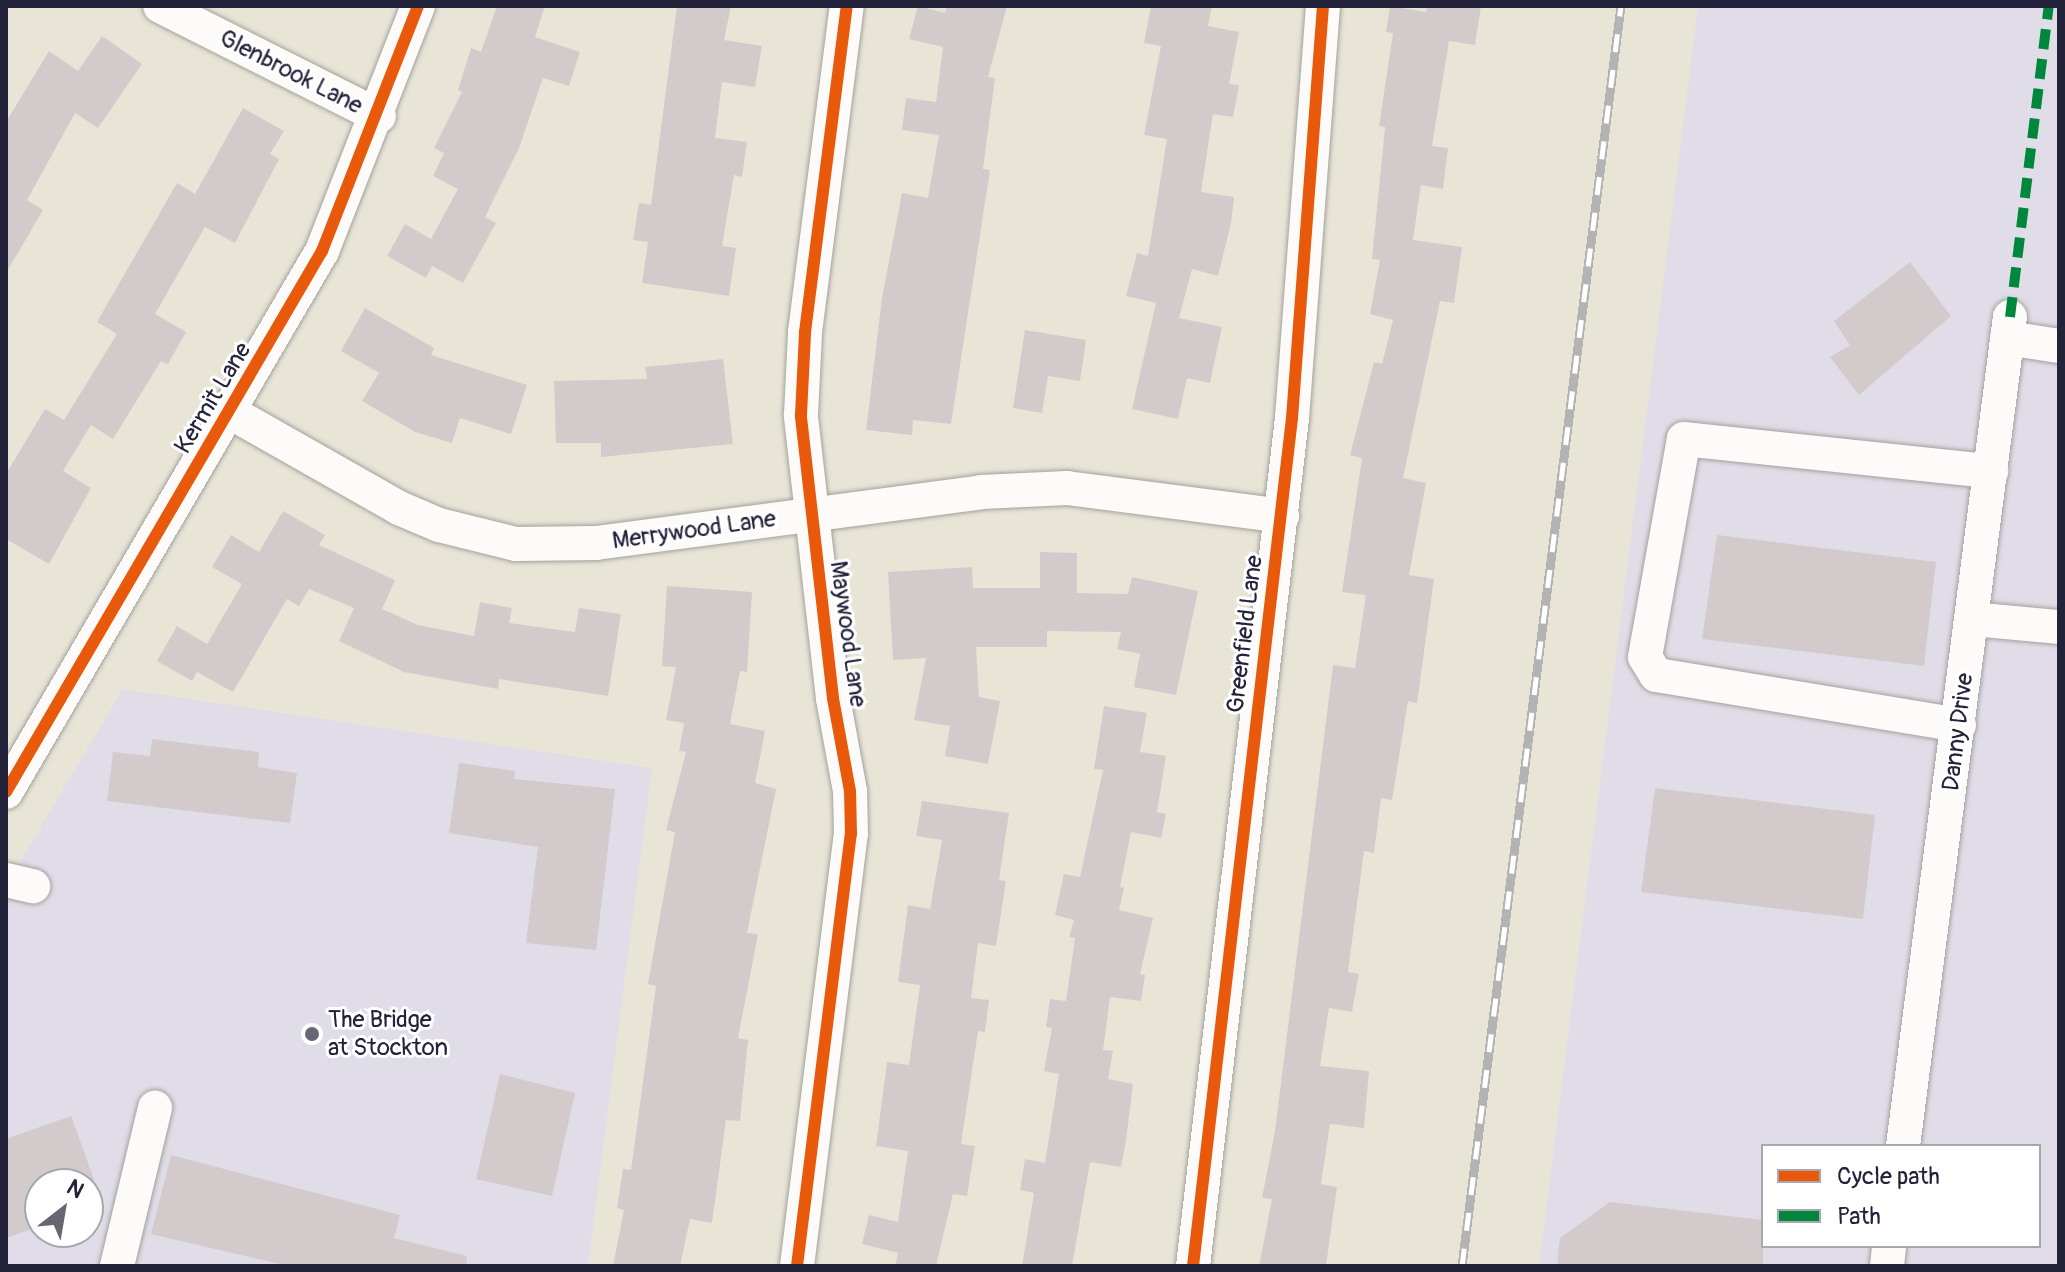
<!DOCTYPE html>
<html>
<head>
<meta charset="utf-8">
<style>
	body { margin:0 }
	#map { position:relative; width:2065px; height:1272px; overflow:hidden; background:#e8e5d7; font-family:Pangolin,sans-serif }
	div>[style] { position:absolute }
	.built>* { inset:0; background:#e0dde9 }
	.building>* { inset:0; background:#d3cbcb }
	.roads { filter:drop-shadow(0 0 2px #a3a29d) drop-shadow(0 0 2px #a3a29d) }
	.minor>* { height:34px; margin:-17px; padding:0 17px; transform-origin:17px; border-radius:17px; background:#fcfbf9 }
	.rail>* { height:9px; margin-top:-4.5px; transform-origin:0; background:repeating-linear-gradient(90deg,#fff 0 18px,#b3b3b4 0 36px); box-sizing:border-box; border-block:2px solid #b3b3b4 }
	.quiet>* { height:10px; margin-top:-5px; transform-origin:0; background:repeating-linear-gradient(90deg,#00873e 0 20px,transparent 0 30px) }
	.cycleway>* { height:12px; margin:-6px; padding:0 6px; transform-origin:6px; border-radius:6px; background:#e8590c }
	.dots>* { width:22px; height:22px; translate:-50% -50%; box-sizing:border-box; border:4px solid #fff; border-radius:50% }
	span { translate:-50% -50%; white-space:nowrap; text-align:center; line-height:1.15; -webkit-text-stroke:6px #fff; paint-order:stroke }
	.street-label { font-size:24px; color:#22223b }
	.poi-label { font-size:24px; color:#22223b }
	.left { translate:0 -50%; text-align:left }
	.frame { position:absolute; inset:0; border:8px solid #22223b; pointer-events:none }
	.legend { position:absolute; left:1761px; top:1144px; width:280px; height:104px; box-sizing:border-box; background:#fff; border:2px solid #a7a7b1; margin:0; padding:10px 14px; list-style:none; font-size:24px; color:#22223b }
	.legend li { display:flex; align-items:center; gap:16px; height:40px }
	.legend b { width:40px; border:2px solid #a7a7b1 }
	.north { position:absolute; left:24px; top:1168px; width:80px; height:80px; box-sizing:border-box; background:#fff; border:2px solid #a7a7b1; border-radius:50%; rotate:31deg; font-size:22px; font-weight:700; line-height:32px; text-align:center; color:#22223b }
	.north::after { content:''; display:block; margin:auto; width:28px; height:36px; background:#676672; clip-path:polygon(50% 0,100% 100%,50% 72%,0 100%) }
</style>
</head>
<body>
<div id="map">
	<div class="built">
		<div style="clip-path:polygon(evenodd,1698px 6px,2059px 6px,2059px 1266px,1539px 1266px,1698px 6px,1763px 1146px,2039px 1146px,2039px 1246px,1763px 1246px,1763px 1146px)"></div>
		<div style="clip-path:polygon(evenodd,123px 689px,652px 768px,588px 1266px,6px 1266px,6px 885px,123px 689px,40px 1184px,88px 1184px,88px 1232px,40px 1232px,40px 1184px)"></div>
	</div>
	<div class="building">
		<div style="clip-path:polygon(497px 6px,545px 6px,535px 37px,580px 52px,569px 86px,543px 78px,519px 148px,485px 217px,496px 223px,463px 283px,432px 266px,426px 278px,387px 256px,405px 224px,431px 239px,458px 189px,433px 176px,444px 153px,434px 148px,462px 92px,458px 90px,471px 48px,481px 52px)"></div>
		<div style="clip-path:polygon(677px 6px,731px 6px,724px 40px,762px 46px,755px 87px,722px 82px,715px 138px,747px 142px,742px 177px,734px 175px,722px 246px,736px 248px,729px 296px,642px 283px,648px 242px,633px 240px,639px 203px,651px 205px)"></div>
		<div style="clip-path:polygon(918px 6px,945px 13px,947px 6px,1007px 6px,988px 77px,995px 78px,983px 169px,990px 170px,951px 424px,913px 420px,912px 435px,866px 430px,882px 298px,902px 193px,928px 198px,939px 135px,902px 130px,906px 98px,936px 102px,943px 47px,909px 39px)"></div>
		<div style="clip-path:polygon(1151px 6px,1212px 6px,1208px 26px,1239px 32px,1229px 84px,1239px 85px,1233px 117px,1213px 114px,1201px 192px,1234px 197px,1231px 223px,1218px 276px,1192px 269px,1179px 318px,1222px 327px,1210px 383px,1187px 378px,1178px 419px,1132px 409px,1156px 303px,1126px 296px,1137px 253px,1148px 256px,1167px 139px,1144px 135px,1161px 46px,1144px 43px)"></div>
		<div style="clip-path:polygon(1390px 6px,1426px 12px,1427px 6px,1481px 6px,1475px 45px,1449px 41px,1432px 146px,1448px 148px,1443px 189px,1421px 185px,1413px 240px,1462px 247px,1454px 303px,1440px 301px,1403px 478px,1426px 483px,1409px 575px,1434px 579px,1417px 703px,1408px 701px,1392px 800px,1381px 798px,1374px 853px,1364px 851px,1348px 972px,1359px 974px,1352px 1012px,1329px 1008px,1320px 1066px,1369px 1071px,1364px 1128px,1330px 1124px,1321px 1184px,1337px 1187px,1326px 1266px,1259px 1266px,1272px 1199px,1262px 1198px,1275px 1131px,1333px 665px,1355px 668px,1366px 595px,1342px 592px,1362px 458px,1350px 455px,1374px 362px,1382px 364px,1393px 320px,1370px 314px,1380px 260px,1372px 259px,1385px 127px,1379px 126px,1393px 33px,1386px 32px)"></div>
		<div style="clip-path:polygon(102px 36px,142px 64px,98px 128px,75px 113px,27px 200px,43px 210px,6px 273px,6px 122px,49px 51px,78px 71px)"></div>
		<div style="clip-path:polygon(243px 108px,284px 131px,270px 154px,279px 159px,235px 243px,205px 227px,155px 314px,186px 332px,168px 364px,161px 361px,113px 439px,91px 425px,63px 471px,91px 488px,49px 564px,6px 539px,6px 474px,45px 409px,64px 420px,117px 334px,97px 322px,177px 183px,195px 194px)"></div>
		<div style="clip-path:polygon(1910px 262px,1951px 316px,1859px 395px,1830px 357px,1850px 345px,1834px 321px)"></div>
		<div style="clip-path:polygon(365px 308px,434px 348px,431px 355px,527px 385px,511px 434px,460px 418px,452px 443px,415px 432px,362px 401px,379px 373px,341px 351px)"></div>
		<div style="clip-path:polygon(1025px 330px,1086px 340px,1080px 381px,1048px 376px,1042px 413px,1013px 408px)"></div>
		<div style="clip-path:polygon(723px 359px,733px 444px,601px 457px,601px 443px,556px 443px,554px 381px,647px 379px,645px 367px)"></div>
		<div style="clip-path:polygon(283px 511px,325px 535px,319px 545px,395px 580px,382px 609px,418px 625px,474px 636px,480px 602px,512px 608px,509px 623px,575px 632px,579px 608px,621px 614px,608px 696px,499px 679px,498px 689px,404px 672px,339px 641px,354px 608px,309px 589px,299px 606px,287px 599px,233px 692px,197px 672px,192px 681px,157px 661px,177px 626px,207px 644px,242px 584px,212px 567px,231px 535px,259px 552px)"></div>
		<div style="clip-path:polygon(1717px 535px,1936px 562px,1924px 666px,1702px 639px)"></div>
		<div style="clip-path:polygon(1040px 552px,1077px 553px,1077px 593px,1128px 594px,1132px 577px,1198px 591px,1176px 695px,1134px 687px,1140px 654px,1117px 649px,1121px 632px,1047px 631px,1047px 647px,976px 647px,979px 697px,1000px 701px,988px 764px,945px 756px,950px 726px,914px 720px,926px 658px,893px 660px,888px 572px,972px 567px,973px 588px,1040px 588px)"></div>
		<div style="clip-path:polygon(667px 586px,752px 592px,747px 672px,740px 671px,730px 724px,765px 731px,755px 783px,776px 789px,747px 933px,758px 934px,738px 1038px,748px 1040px,740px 1121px,726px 1120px,712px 1223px,690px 1219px,680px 1266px,613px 1266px,624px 1210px,617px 1208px,623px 1169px,631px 1170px,656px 986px,648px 984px,675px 832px,666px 830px,686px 752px,679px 751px,684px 723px,666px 720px,676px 667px,662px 666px)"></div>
		<div style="clip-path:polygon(1104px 706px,1147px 713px,1140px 752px,1166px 756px,1157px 812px,1166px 814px,1161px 838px,1131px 832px,1120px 887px,1124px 888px,1119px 910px,1153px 918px,1140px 974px,1145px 975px,1141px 1001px,1110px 997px,1103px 1050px,1113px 1051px,1108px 1079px,1133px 1084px,1126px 1141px,1121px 1167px,1090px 1162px,1072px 1266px,1022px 1266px,1034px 1193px,1020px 1190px,1025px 1159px,1045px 1163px,1059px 1074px,1044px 1071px,1052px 1028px,1046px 1027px,1050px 999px,1066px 1001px,1075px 938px,1069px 937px,1074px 920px,1055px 915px,1064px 874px,1080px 877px,1103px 770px,1094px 769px)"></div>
		<div style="clip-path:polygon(152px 739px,259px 752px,258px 767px,297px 773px,290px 823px,107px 801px,113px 752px,150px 756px)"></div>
		<div style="clip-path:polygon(459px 763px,515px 771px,514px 779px,615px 789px,596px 950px,526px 943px,538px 847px,449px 833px)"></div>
		<div style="clip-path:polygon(1655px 788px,1875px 815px,1863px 919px,1641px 892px)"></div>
		<div style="clip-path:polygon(922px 801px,1009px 813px,999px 880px,1006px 881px,996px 946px,978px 943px,971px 998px,989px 1000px,985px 1032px,978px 1031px,961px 1144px,975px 1146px,967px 1196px,953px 1194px,936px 1266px,895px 1266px,898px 1253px,862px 1244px,869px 1215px,898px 1222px,908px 1151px,876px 1146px,887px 1062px,909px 1065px,920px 985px,898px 982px,908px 905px,930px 909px,942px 840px,916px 836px)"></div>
		<div style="clip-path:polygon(500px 1074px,575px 1093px,552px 1196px,476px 1179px)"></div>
		<div style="clip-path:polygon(71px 1116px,103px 1204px,88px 1209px,88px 1184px,40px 1184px,40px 1226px,6px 1238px,6px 1139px)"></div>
		<div style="clip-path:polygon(171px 1155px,400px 1215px,394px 1238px,467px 1256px,466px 1266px,288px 1266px,151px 1234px)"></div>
		<div style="clip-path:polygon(1610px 1202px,1763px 1220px,1763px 1266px,1557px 1266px,1560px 1238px)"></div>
	</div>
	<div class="roads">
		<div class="minor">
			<div style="left:160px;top:6px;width:245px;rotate:26.7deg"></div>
			<div style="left:2007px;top:338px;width:53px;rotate:8.7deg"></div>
			<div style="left:230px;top:412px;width:194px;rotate:29.6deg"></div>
			<div style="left:399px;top:508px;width:43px;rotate:23deg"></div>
			<div style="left:439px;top:525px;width:79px;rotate:13.9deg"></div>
			<div style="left:516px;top:544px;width:80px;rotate:-0.7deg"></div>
			<div style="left:596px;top:543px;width:388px;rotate:-7.5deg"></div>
			<div style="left:981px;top:492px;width:86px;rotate:-2.7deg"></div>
			<div style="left:1067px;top:488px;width:217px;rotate:7.4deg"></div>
			<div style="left:1972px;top:619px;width:87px;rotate:5.3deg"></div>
			<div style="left:1959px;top:725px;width:307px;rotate:-170.6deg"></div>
			<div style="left:1656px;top:675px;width:21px;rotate:-121deg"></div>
			<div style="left:1645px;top:657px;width:221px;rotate:-79.9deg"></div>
			<div style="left:1684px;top:439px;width:309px;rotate:6deg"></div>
			<div style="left:6px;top:792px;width:627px;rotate:-59.71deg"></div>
			<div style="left:322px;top:251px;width:263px;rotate:-68.6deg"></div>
			<div style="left:6px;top:880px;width:28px;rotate:13deg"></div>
			<div style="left:1903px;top:1146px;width:836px;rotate:-82.65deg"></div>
			<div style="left:117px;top:1266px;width:163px;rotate:-76.5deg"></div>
			<div style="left:797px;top:1266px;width:435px;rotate:-82.9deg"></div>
			<div style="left:851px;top:834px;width:43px;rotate:-91.3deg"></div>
			<div style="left:850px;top:791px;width:95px;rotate:-100.4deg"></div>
			<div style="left:833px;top:698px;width:285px;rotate:-96.5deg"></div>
			<div style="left:801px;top:415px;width:83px;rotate:-87.2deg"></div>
			<div style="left:805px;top:332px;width:329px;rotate:-82.7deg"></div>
			<div style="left:1193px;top:1266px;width:854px;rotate:-83.34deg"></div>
			<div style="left:1292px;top:418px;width:413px;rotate:-85.7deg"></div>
			<div style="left:1887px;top:1266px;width:20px;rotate:-84deg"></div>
		</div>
	</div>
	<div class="rail">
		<div style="left:1462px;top:1266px;width:1270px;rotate:-82.81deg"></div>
	</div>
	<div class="quiet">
		<div style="left:2010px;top:317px;width:313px;rotate:-82.9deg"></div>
	</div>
	<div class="cycleway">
		<div style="left:6px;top:792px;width:627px;rotate:-59.71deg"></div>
		<div style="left:322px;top:251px;width:263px;rotate:-68.6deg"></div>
		<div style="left:797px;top:1266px;width:435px;rotate:-82.9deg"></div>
		<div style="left:851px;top:834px;width:43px;rotate:-91.3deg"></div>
		<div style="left:850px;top:791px;width:95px;rotate:-100.4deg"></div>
		<div style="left:833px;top:698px;width:285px;rotate:-96.5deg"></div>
		<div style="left:801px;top:415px;width:83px;rotate:-87.2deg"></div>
		<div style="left:805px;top:332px;width:329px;rotate:-82.7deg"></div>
		<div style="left:1193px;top:1266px;width:854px;rotate:-83.34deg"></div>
		<div style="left:1292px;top:418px;width:413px;rotate:-85.7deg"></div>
	</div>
	<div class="dots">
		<div style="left:312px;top:1034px;background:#676672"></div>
	</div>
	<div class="street-label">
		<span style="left:291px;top:72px;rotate:27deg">Glenbrook Lane</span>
		<span style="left:213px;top:398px;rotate:-59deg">Kermit Lane</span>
		<span style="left:694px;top:530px;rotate:-8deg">Merrywood Lane</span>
		<span style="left:848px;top:634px;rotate:82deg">Maywood Lane</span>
		<span style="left:1245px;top:634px;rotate:-83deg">Greenfield Lane</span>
		<span style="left:1958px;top:732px;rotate:-83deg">Danny Drive</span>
	</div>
	<div class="poi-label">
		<span class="left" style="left:328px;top:1034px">The Bridge<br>at Stockton</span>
	</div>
	<div class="frame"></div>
	<ul class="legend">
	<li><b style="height:10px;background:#e8590c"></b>Cycle path</li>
	<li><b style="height:10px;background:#00873e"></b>Path</li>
	</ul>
	<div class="north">N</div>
</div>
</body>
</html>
